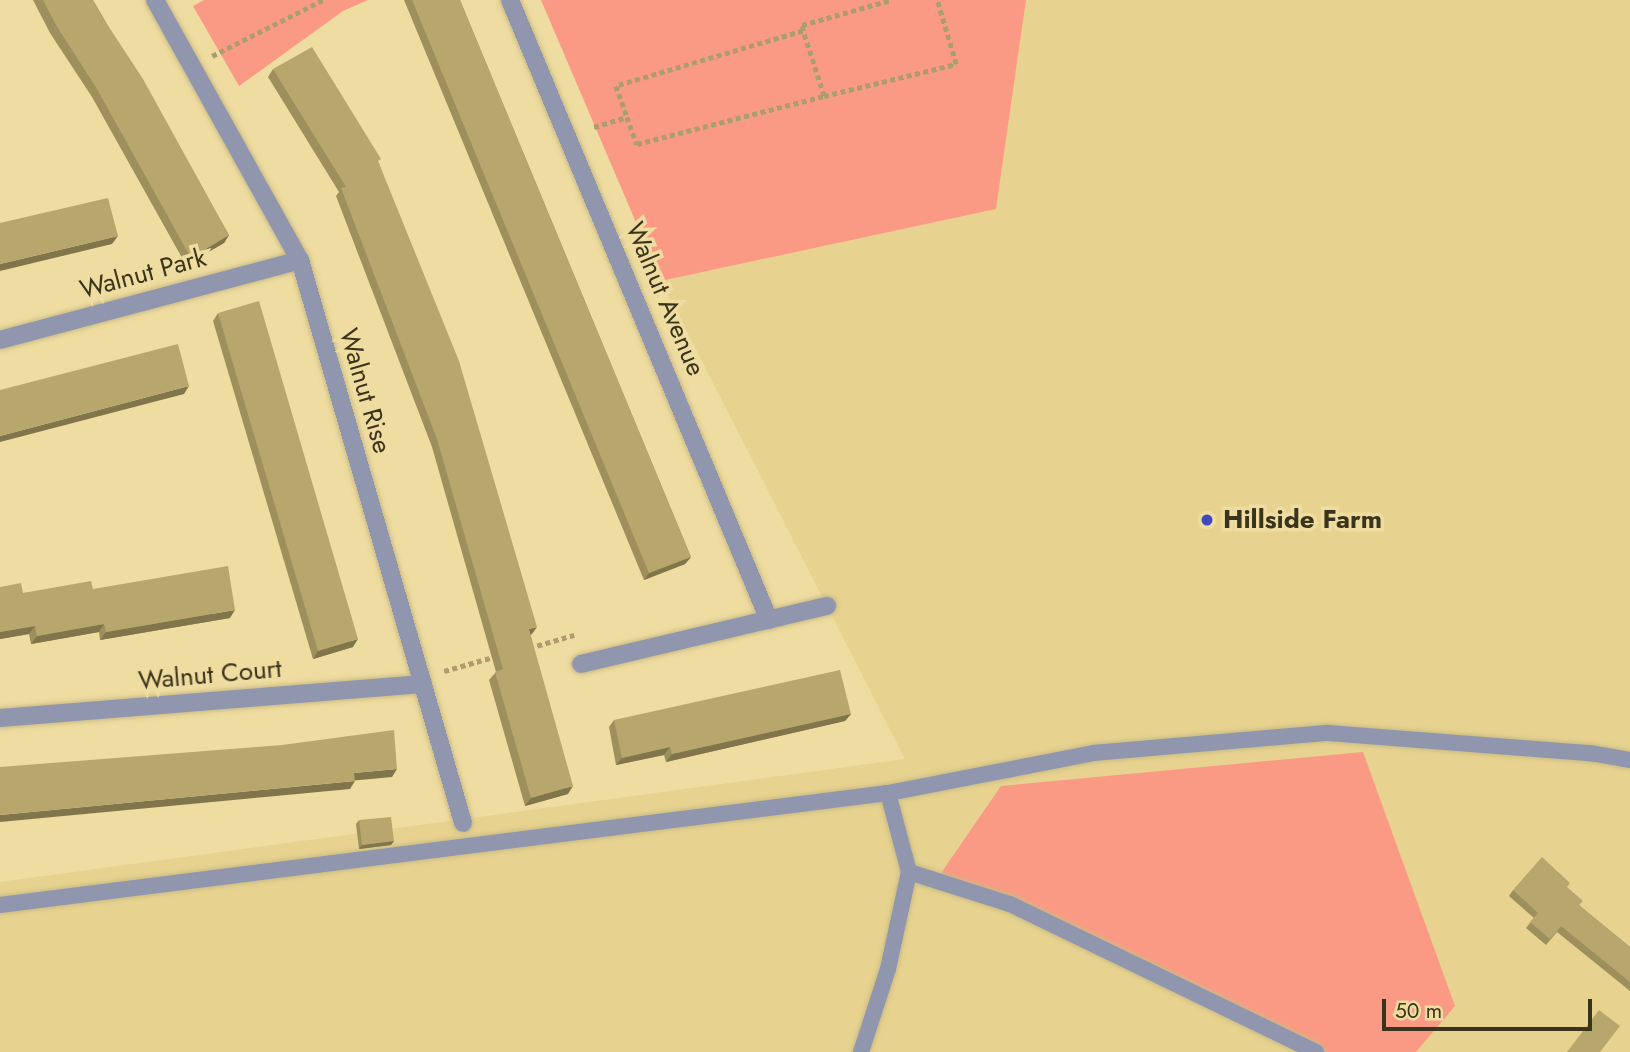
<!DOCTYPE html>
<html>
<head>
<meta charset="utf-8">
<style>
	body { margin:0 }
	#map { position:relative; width:1630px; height:1052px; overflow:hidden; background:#eedca0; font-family:Jost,sans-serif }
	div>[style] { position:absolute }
	.built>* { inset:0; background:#e7d38f }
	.green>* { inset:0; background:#fb9a84 }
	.path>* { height:4.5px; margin-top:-2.25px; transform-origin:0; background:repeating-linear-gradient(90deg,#ab9d6f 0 5px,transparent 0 8.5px) }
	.roads { filter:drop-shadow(0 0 2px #caba86) drop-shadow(0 0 2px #caba86) }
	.lane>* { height:16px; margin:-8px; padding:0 8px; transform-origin:8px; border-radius:8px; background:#8f96ae }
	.street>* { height:18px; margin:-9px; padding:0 9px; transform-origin:9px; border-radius:9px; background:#8f96ae }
	.wall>* { inset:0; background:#9e905d }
	.shaded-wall>* { inset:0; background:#81754c }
	.building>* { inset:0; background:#b8a76c }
	.dots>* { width:19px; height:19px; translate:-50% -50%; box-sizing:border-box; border:4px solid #eedca0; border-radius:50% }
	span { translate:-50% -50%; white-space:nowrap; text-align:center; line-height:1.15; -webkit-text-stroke:7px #eedca0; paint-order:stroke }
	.street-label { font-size:26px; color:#3b341c }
	.poi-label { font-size:26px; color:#3b341c; font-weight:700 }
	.left { translate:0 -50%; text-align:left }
	.scale { position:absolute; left:1382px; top:999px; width:210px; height:32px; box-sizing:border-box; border:4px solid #3b341c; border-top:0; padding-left:9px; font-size:21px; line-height:24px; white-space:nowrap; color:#3b341c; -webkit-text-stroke:5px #eedca0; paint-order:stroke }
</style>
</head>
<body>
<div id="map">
	<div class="built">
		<div style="clip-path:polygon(1026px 0,1630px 0,1630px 1052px,0 1052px,0 882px,905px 759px,661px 281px,996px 209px)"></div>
	</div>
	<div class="green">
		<div style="clip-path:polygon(204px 0,368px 0,343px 11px,239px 86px,193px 6px)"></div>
		<div style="clip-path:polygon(541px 0,1026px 0,996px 209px,661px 281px)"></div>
		<div style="clip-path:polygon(1363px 752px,1455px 1006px,1416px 1052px,1316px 1052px,941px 873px,1001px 786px)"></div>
	</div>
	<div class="path">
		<div style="left:803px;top:31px;width:6px;rotate:-99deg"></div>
		<div style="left:802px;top:25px;width:92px;rotate:-15.7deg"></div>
		<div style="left:212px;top:56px;width:124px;rotate:-26.8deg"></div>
		<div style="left:824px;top:96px;width:136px;rotate:-13.6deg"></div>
		<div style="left:956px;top:64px;width:67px;rotate:-106.5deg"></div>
		<div style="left:594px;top:127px;width:34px;rotate:-17deg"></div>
		<div style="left:627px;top:117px;width:29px;rotate:70deg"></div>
		<div style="left:637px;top:144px;width:193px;rotate:-14.4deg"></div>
		<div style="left:824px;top:96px;width:68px;rotate:-107.9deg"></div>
		<div style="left:803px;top:31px;width:195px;rotate:163.6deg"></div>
		<div style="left:616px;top:86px;width:33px;rotate:70deg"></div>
		<div style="left:529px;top:648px;width:47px;rotate:-16.1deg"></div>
		<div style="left:444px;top:671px;width:55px;rotate:-15.8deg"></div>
	</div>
	<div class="roads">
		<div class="lane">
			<div style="left:888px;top:793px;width:209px;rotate:-11deg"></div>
			<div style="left:1093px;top:753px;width:236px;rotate:-4.9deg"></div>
			<div style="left:1328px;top:733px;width:263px;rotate:4.4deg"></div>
			<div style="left:1590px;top:753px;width:41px;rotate:9.9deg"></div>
			<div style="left:0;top:905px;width:895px;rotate:-7.19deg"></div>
			<div style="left:888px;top:793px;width:82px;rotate:75.1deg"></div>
			<div style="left:909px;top:872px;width:106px;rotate:17.6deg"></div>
			<div style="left:1010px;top:904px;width:340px;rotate:25.8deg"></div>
			<div style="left:861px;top:1052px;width:87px;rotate:-72deg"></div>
			<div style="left:888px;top:969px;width:99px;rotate:-77.8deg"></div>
		</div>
		<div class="street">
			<div style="left:155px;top:0;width:298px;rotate:60.9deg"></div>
			<div style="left:300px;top:260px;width:586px;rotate:73.85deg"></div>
			<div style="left:510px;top:0;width:672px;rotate:67.33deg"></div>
			<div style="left:0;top:340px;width:310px;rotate:-14.9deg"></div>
			<div style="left:581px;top:664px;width:253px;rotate:-13.3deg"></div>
			<div style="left:0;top:718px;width:424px;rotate:-4.6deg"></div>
		</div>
	</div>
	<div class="wall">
		<div style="clip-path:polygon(33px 0,93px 0,229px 235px,224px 243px,186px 265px,92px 97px,50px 33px)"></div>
		<div style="clip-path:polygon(404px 0,460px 0,691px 557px,685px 564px,644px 580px)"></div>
		<div style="clip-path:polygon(273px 69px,379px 163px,532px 634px,530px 635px,568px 794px,525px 806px,489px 680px,496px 672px,432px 447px,336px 196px,339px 192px,268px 77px)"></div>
		<div style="clip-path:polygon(218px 313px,353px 647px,313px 659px,213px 321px)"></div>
		<div style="clip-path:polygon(0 587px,23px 593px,93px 589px,230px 618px,100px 640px,99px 632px,31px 644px,29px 634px,0 639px)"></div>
		<div style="clip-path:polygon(851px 714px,845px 721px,666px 762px,664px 755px,616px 765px,609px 727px,614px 720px)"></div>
		<div style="clip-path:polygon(359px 820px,394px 841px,391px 845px,359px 849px,356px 824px)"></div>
		<div style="clip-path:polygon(1567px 888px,1580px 906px,1630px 947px,1630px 991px,1557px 932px,1546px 945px,1526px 928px,1534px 918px,1509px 896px,1513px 890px)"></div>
	</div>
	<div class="shaded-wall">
		<div style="clip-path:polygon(229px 235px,224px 243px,186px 265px,191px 258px)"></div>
		<div style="clip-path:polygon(118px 236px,112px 244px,0 271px,0 264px)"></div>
		<div style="clip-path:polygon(189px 386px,184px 394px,0 442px,0 436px)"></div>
		<div style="clip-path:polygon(691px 557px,685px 564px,644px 580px,649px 573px)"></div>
		<div style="clip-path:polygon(235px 610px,230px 618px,100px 640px,106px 632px)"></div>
		<div style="clip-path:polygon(104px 624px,99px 632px,31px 644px,37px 636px)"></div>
		<div style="clip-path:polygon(35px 626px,29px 634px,0 639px,0 632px)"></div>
		<div style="clip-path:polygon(537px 627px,532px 634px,523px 637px,529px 629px)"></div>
		<div style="clip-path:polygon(358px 639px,353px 647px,313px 659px,318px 651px)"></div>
		<div style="clip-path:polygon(851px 714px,845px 721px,666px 762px,672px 754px)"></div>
		<div style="clip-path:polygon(670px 747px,664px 755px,616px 765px,622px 758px)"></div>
		<div style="clip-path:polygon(397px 769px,392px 777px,349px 781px,354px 773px)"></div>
		<div style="clip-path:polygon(355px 781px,350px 789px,0 822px,0 815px)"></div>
		<div style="clip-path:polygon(573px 786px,568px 794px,525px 806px,531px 798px)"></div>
		<div style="clip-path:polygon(394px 841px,391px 845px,359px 849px,362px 845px)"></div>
	</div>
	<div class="building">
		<div style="clip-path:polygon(43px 0,93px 0,101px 15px,143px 79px,229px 235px,191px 258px,97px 89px,56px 25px)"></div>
		<div style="clip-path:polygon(412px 0,460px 0,691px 557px,649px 573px)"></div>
		<div style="clip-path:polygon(312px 47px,381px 159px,378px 161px,459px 361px,537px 627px,529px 629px,573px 786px,531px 798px,495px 672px,503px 669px,437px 439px,341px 188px,346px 187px,273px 69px)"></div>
		<div style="clip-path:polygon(108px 198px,118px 236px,0 264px,0 223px)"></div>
		<div style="clip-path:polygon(259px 301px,358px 639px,318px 651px,218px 313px)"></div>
		<div style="clip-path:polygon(178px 344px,189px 386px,0 436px,0 390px)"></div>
		<div style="clip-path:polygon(228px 566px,235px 610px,106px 632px,104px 624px,37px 636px,35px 626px,0 632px,0 587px,21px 583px,23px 593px,91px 581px,93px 589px)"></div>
		<div style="clip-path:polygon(840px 670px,851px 714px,672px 754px,670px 747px,622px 758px,614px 720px)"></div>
		<div style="clip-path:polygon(394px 730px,397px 769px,354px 773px,355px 781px,0 815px,0 767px,282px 745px)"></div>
		<div style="clip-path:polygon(391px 817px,394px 841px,362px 845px,359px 820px)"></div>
		<div style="clip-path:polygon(1542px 857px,1570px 883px,1567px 887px,1583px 901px,1579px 905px,1630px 947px,1630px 982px,1561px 926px,1550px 939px,1530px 922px,1538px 913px,1513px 890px)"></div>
		<div style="clip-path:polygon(1599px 1010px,1620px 1026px,1600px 1052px,1567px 1052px)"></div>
	</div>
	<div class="dots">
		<div style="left:1207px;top:520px;background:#4049bd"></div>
	</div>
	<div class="street-label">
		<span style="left:143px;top:274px;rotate:-15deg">Walnut Park</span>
		<span style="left:665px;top:299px;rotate:67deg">Walnut Avenue</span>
		<span style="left:365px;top:391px;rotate:74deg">Walnut Rise</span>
		<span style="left:210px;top:675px;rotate:-5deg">Walnut Court</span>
	</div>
	<div class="poi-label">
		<span class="left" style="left:1223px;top:520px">Hillside Farm</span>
	</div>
	<div class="scale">50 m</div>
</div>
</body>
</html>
